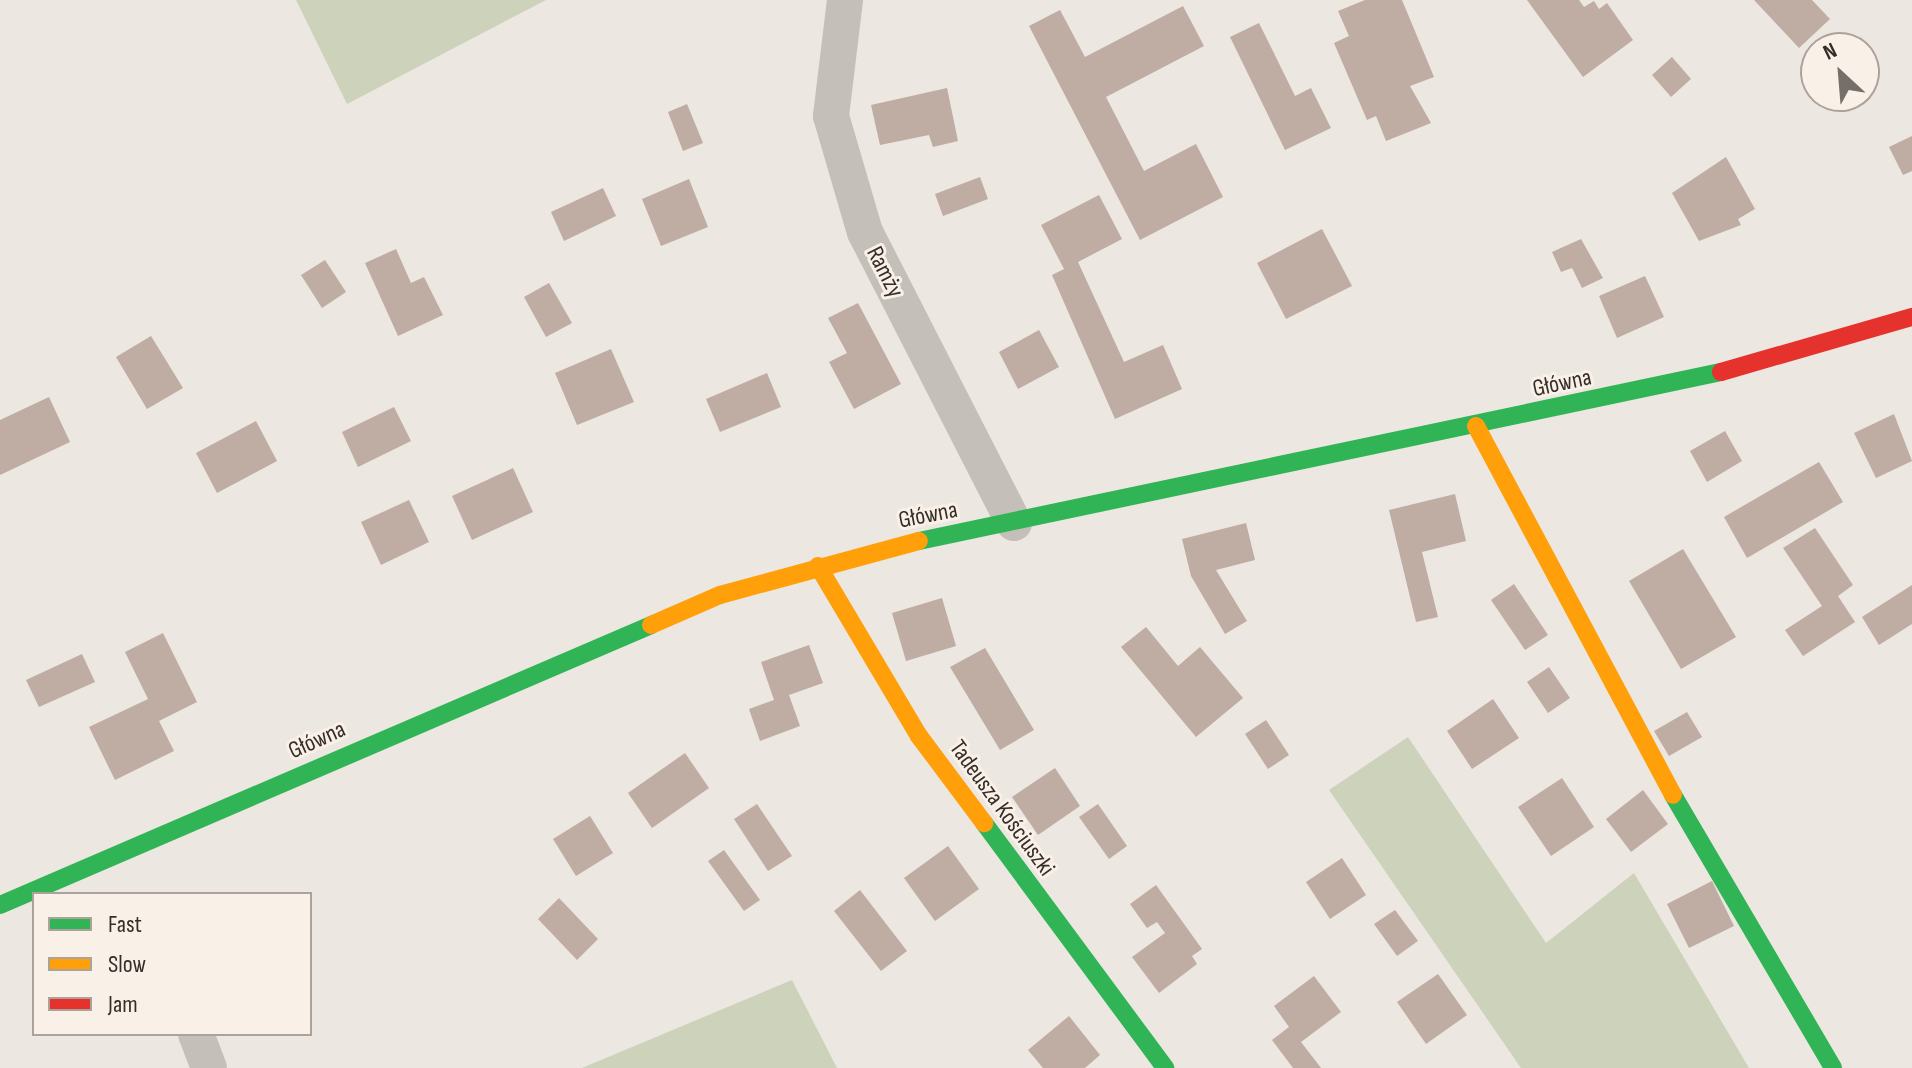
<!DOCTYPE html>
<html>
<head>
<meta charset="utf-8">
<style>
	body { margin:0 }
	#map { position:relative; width:1912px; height:1068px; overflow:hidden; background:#ece7e1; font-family:"Sofia Sans Condensed",sans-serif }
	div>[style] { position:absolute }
	.green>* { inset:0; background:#cdd2bb }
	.building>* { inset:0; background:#bfaca3 }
	.street>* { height:36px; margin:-18px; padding:0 18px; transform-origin:18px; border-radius:18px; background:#c5bfba }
	.fast>* { height:18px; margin:-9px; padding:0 9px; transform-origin:9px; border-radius:9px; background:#30b455 }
	.slow>* { height:18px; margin:-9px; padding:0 9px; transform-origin:9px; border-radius:9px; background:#ff9f0a }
	.jam>* { height:18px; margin:-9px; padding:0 9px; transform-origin:9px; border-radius:9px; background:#e5322d }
	span { translate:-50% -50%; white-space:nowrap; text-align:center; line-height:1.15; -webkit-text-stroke:6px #f9f1e8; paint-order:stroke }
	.street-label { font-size:24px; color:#362d28 }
	.legend { position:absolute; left:32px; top:892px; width:280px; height:144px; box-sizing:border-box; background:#f9f1e8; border:2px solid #aba39b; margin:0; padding:10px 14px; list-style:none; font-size:24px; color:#362d28 }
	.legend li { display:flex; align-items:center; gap:16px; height:40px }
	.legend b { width:40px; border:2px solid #aba39b }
	.north { position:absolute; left:1800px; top:32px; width:80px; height:80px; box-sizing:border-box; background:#f9f1e8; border:2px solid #aba39b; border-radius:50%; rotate:334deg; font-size:22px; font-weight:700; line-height:32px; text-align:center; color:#362d28 }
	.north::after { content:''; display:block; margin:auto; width:28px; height:36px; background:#766e69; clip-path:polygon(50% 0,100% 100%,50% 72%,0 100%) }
</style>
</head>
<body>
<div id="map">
	<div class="green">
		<div style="clip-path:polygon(296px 0,546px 0,347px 104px)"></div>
		<div style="clip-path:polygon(1408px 737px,1546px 943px,1634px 873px,1749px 1068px,1521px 1068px,1329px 790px)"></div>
		<div style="clip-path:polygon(792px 980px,837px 1068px,582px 1068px)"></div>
	</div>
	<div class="building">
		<div style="clip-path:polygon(1365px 0,1402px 0,1434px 77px,1410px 86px,1431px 123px,1386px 141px,1376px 116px,1367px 120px,1334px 43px,1349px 36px,1338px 11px)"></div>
		<div style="clip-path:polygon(1527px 0,1579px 0,1584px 7px,1594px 1px,1599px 9px,1607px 3px,1633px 40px,1583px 77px)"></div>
		<div style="clip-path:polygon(1754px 0,1812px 0,1830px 19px,1799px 48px)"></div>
		<div style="clip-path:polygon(1183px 6px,1204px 46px,1106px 97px,1144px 171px,1196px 144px,1223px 197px,1140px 240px,1029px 26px,1060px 10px,1085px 57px)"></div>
		<div style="clip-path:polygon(1259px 23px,1295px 96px,1311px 88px,1331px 128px,1285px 150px,1230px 37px)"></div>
		<div style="clip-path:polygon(1672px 57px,1691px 79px,1671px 97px,1652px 75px)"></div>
		<div style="clip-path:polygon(947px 88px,958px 141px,933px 147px,929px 135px,880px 145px,871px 105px)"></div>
		<div style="clip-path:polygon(687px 104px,703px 143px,683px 151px,668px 112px)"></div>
		<div style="clip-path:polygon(1912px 136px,1912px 171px,1903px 175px,1889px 147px)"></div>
		<div style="clip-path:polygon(1726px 157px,1755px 209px,1738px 219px,1741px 225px,1699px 241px,1672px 193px)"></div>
		<div style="clip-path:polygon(980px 177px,988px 199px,943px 216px,935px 194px)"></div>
		<div style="clip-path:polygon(689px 179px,708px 227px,661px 246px,642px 199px)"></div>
		<div style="clip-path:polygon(603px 188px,616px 216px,564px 241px,551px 212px)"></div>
		<div style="clip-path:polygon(1099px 195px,1122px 239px,1078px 262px,1124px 362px,1163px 345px,1182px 389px,1115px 419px,1052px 275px,1064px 269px,1041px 225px)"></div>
		<div style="clip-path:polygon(1322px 229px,1352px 286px,1286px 319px,1257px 263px)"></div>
		<div style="clip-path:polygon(1581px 239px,1603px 278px,1582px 288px,1572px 268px,1561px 272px,1552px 252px)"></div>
		<div style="clip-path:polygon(396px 249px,411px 283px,424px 277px,443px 315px,398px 336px,365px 263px)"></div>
		<div style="clip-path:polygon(325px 260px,346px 292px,322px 308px,301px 275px)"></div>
		<div style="clip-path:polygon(1645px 276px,1664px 317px,1617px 338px,1599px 296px)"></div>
		<div style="clip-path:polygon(549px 283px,572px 323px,546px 337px,524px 297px)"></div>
		<div style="clip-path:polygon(858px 303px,901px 384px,854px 409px,829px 362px,847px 353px,828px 318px)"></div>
		<div style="clip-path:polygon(1039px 330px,1059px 367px,1018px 389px,999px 352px)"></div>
		<div style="clip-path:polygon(151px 336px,183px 388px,147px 409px,116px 357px)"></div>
		<div style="clip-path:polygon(611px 349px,634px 402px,577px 425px,555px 373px)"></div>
		<div style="clip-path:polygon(767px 373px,781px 407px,720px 432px,706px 399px)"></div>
		<div style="clip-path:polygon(49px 397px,70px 442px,0 475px,0 420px)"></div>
		<div style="clip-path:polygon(394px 407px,411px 441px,358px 467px,342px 432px)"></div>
		<div style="clip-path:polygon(1894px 414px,1912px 461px,1876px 478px,1854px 433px)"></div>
		<div style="clip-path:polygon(256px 421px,277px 461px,217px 493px,196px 453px)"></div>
		<div style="clip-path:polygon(1725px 431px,1742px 461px,1707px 482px,1690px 451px)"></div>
		<div style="clip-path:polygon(1819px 462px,1843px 502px,1747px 558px,1724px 517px)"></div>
		<div style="clip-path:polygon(513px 468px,533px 512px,472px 540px,452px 496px)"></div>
		<div style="clip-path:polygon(1455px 494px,1466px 541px,1422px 552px,1438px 617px,1416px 622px,1389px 510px)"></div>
		<div style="clip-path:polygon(409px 500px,429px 542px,381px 565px,361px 522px)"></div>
		<div style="clip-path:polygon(1246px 523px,1255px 560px,1216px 570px,1247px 621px,1225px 634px,1191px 576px,1182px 539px)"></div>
		<div style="clip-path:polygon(1815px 528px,1853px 585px,1838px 596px,1855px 622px,1803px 656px,1785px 630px,1822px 606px,1783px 548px)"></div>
		<div style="clip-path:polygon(1683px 549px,1736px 637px,1681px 669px,1629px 581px)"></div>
		<div style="clip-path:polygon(1514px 584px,1548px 635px,1525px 650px,1491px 600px)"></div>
		<div style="clip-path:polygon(1912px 585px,1912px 624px,1879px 645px,1862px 617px)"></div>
		<div style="clip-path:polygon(942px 598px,956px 646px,906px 661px,892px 613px)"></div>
		<div style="clip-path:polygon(1146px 627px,1178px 666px,1200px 647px,1243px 698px,1196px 737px,1121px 647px)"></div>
		<div style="clip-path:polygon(163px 633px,197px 702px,159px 721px,174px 751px,115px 780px,89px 727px,148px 699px,125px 652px)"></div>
		<div style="clip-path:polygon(809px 645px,823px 683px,789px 695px,800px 726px,760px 741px,749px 709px,774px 700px,761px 662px)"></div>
		<div style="clip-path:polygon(985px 648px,1034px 730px,1000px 750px,950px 667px)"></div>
		<div style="clip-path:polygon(82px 654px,95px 682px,39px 707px,26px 680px)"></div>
		<div style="clip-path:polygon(1549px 667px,1570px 698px,1548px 713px,1527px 682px)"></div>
		<div style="clip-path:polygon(1493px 699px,1519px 738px,1472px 769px,1447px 731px)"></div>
		<div style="clip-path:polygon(1687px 712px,1702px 737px,1669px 756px,1654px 731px)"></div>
		<div style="clip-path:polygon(1266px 720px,1289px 755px,1268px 769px,1245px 734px)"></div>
		<div style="clip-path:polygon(685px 753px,709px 788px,652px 828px,628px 793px)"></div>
		<div style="clip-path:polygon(1055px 768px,1080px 806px,1038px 835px,1012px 797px)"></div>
		<div style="clip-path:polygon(1562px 778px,1594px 827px,1551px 856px,1518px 807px)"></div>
		<div style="clip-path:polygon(1643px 790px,1668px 824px,1631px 852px,1606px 819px)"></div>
		<div style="clip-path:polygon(757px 804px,792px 856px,768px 871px,734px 819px)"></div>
		<div style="clip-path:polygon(1098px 804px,1127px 846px,1109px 859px,1079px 817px)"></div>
		<div style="clip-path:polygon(590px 816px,613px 853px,576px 876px,553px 839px)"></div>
		<div style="clip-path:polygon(948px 846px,979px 889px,935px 921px,904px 878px)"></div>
		<div style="clip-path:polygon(724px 850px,760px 900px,744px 911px,708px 861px)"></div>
		<div style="clip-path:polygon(1342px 858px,1366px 895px,1330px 919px,1306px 882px)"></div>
		<div style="clip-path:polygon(1712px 881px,1734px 926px,1689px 948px,1667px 904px)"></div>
		<div style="clip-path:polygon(1156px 885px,1202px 949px,1192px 956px,1197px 964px,1159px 993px,1132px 957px,1165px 933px,1157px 922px,1147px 928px,1130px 904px)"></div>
		<div style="clip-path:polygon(860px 890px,907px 951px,881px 971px,834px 911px)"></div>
		<div style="clip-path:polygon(559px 898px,598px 939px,577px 960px,538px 919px)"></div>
		<div style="clip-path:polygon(1395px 910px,1418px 941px,1397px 956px,1374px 924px)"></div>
		<div style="clip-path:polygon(1438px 974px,1467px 1015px,1426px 1044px,1397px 1002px)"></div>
		<div style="clip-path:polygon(1314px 976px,1341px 1012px,1301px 1042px,1321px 1068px,1293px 1068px,1272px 1040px,1289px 1027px,1274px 1006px)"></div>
		<div style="clip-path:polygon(1069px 1016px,1100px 1055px,1085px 1068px,1043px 1068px,1028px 1050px)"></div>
	</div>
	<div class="street">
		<div style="left:845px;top:0;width:117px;rotate:96.9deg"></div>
		<div style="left:831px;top:116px;width:121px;rotate:73.7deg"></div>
		<div style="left:865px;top:232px;width:327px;rotate:62.9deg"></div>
		<div style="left:196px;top:1034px;width:36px;rotate:69deg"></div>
	</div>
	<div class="fast">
		<div style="left:919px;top:541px;width:820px;rotate:-11.9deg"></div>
		<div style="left:1673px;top:795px;width:316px;rotate:59.6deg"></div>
		<div style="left:984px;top:823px;width:305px;rotate:53.5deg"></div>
		<div style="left:0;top:905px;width:709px;rotate:-23.27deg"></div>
	</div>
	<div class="slow">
		<div style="left:1476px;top:426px;width:418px;rotate:61.9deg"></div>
		<div style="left:818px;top:566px;width:198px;rotate:59.3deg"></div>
		<div style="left:919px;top:736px;width:109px;rotate:53.2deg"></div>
		<div style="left:651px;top:625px;width:75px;rotate:-23.5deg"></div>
		<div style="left:720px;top:595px;width:206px;rotate:-15.2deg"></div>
	</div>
	<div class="jam">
		<div style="left:1721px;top:372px;width:199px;rotate:-16.1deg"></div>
	</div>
	<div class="street-label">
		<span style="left:885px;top:272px;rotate:63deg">Ramży</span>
		<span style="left:1562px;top:383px;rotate:-12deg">Główna</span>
		<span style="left:928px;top:515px;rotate:-11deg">Główna</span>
		<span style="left:317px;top:740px;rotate:-24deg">Główna</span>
		<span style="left:1002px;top:808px;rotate:54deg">Tadeusza Kościuszki</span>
	</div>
	<ul class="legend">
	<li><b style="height:10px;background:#30b455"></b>Fast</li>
	<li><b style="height:10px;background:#ff9f0a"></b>Slow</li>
	<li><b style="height:10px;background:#e5322d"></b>Jam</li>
	</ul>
	<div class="north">N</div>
</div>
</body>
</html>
